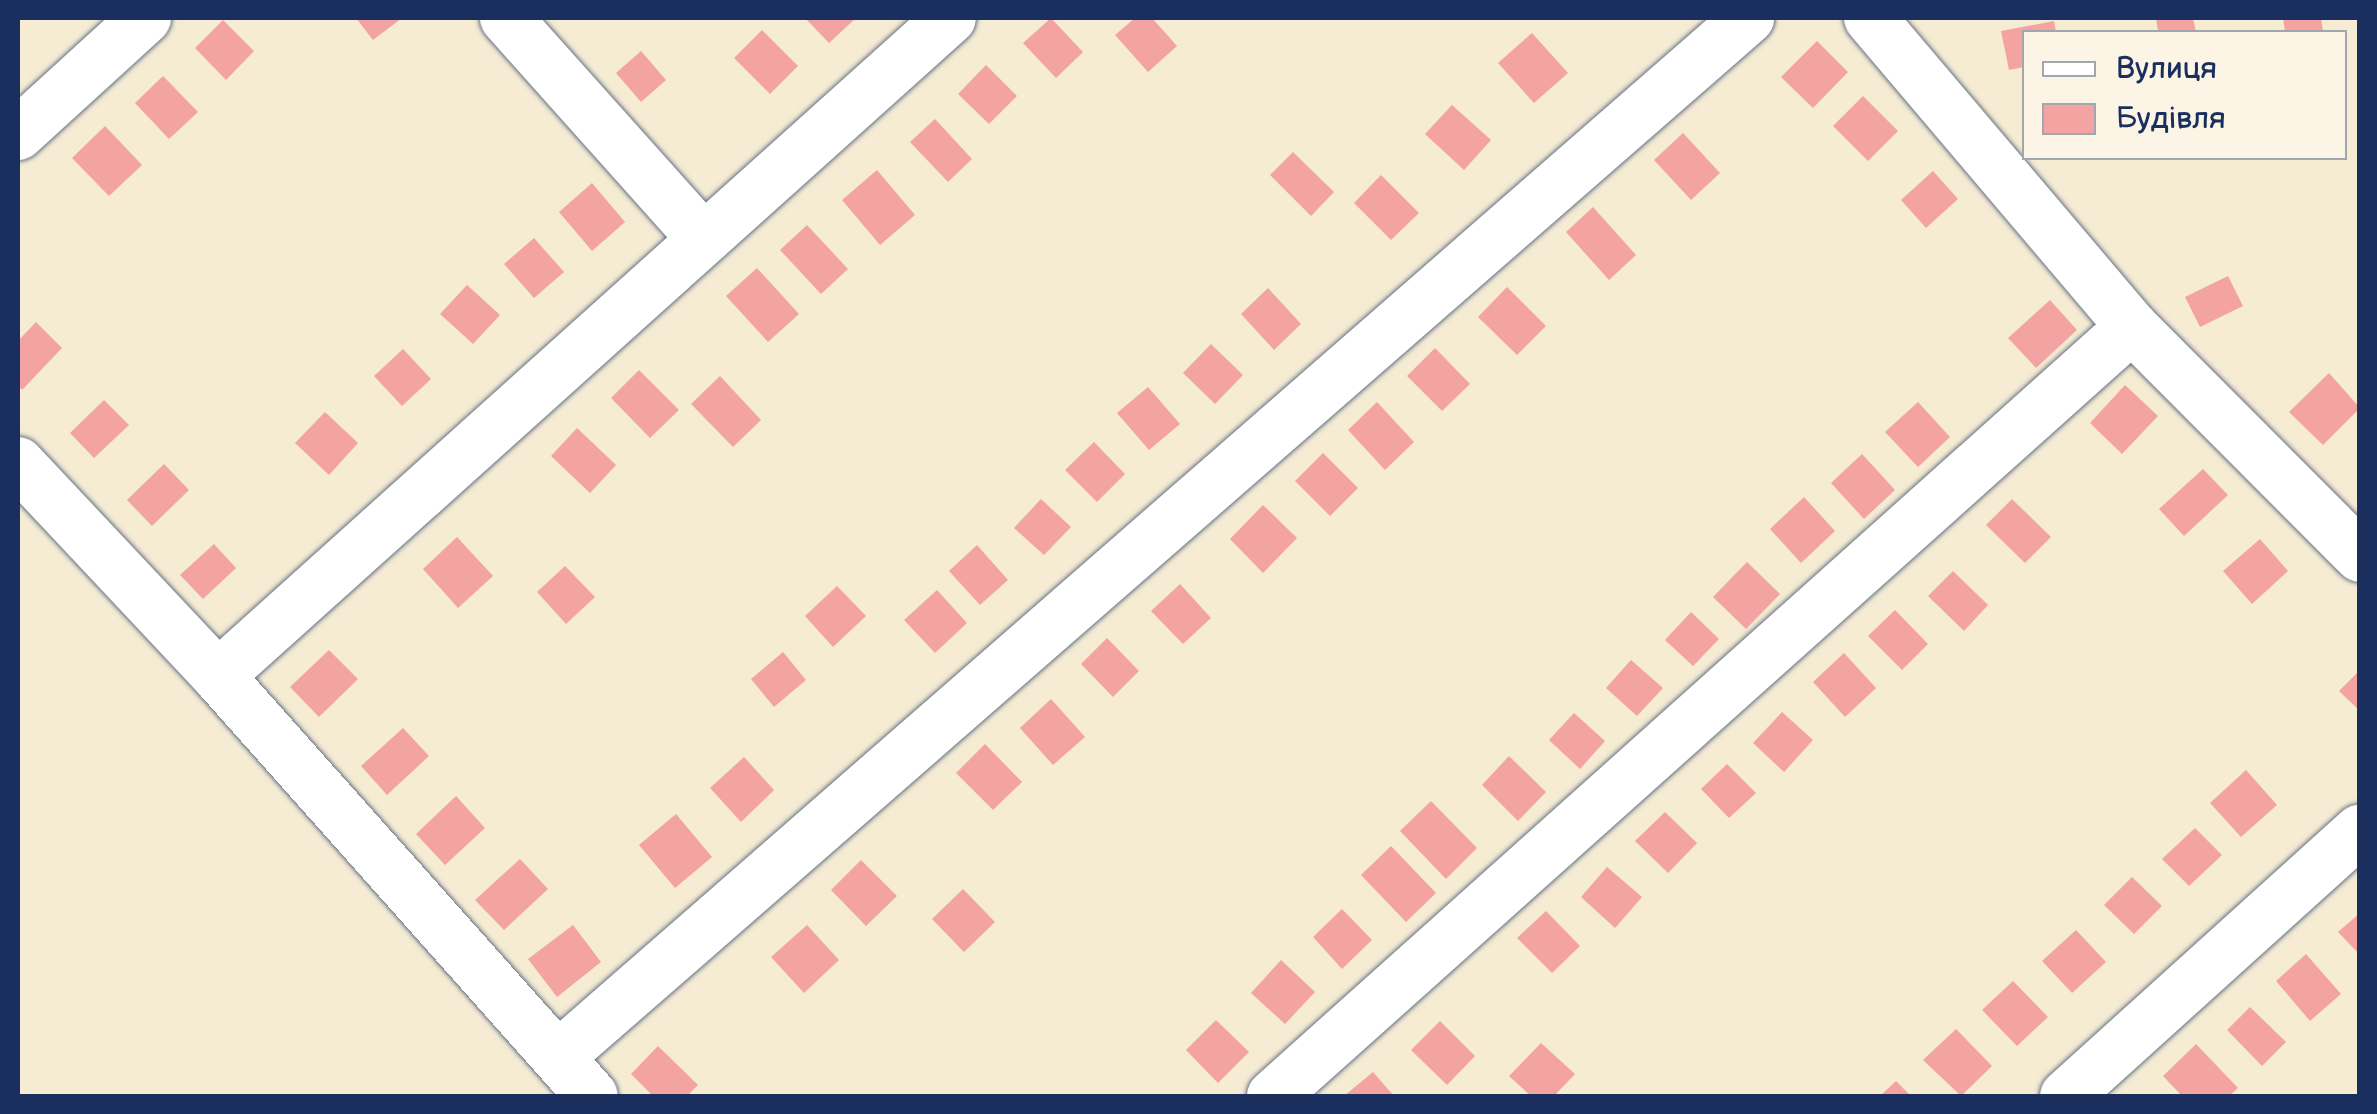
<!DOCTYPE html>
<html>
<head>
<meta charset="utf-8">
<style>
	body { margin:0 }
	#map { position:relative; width:2377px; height:1114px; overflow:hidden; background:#f5ecd3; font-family:"Balsamiq Sans",sans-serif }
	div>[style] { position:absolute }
	.building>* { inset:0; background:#f3a3a1 }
	.roads { filter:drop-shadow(0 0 2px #677187) drop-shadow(0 0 2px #677187) }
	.minor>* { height:52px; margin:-26px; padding:0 26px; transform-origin:26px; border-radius:26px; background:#fff }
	span { translate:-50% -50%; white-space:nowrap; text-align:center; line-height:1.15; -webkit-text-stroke:8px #fcf5e5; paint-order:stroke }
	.frame { position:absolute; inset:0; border:20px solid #1b2f5e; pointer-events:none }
	.legend { position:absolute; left:2022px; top:30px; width:325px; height:130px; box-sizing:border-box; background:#fcf5e5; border:2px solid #a2a6af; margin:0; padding:12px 18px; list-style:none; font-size:30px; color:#1b2f5e }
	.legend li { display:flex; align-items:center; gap:20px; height:50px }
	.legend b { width:50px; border:2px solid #a2a6af }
</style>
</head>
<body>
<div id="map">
	<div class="building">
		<div style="clip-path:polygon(356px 18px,402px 18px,373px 40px)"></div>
		<div style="clip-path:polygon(805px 18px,856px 18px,829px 43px)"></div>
		<div style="clip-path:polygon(1051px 18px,1083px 52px,1056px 78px,1023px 43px)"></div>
		<div style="clip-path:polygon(1135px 18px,1152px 18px,1177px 46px,1148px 72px,1115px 35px)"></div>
		<div style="clip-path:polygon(2156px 18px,2193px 18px,2196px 32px,2158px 32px)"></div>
		<div style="clip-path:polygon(2283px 18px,2321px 18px,2323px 32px,2285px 32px)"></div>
		<div style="clip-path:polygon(223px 20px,254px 51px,226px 80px,195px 48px)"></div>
		<div style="clip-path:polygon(2054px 21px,2056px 32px,2024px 32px,2024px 67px,2009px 70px,2001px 31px)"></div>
		<div style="clip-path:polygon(762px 30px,798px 66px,770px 94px,734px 58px)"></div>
		<div style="clip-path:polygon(1532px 33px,1568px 73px,1534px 103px,1498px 63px)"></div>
		<div style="clip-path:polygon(1817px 41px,1848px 72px,1813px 108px,1781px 77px)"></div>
		<div style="clip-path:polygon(641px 51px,666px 80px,641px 102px,616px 73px)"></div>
		<div style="clip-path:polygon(986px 65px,1017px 96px,989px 124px,958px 94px)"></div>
		<div style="clip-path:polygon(163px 76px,198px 112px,169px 139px,135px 103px)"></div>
		<div style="clip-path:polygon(1863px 96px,1898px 131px,1868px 161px,1833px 126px)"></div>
		<div style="clip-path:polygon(1452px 105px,1491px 140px,1464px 170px,1425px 134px)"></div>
		<div style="clip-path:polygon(935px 119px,972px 159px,948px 182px,910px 142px)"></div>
		<div style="clip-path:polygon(105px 126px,142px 165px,109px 196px,72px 158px)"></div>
		<div style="clip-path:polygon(1683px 133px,1720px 173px,1691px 200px,1654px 160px)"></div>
		<div style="clip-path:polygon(1293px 152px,1334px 192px,1311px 216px,1270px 175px)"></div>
		<div style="clip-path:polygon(877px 170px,915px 215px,880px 245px,842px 200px)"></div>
		<div style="clip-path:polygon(1933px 171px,1958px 199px,1926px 228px,1901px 200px)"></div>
		<div style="clip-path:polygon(1381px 175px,1419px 213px,1391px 240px,1354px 203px)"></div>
		<div style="clip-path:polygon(592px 183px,625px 222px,592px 251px,559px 212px)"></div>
		<div style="clip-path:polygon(1593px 207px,1636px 255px,1609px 280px,1566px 232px)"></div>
		<div style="clip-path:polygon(807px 225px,848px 269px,821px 294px,780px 250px)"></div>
		<div style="clip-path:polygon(534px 238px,564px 272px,534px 298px,504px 264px)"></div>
		<div style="clip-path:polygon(757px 268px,799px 314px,768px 342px,726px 296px)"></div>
		<div style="clip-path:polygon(2228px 276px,2243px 306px,2200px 327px,2185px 297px)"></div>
		<div style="clip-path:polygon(467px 285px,500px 315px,473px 344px,440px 314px)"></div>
		<div style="clip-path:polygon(1507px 287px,1546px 326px,1517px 355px,1478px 317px)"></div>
		<div style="clip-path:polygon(1268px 288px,1301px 324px,1274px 350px,1241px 314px)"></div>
		<div style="clip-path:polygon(2050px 300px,2077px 330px,2036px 368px,2008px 338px)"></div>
		<div style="clip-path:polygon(36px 322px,62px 348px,22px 390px,18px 385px,18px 341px)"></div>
		<div style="clip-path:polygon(1211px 344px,1243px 375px,1215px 404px,1183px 373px)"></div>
		<div style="clip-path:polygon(1435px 348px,1470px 384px,1442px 411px,1407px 376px)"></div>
		<div style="clip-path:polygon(403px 349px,431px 379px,402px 406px,374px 376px)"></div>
		<div style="clip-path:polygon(639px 370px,679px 410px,650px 438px,611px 398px)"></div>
		<div style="clip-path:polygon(2329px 373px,2360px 408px,2323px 445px,2289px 412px)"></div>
		<div style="clip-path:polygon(720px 376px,761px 420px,733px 447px,691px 404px)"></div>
		<div style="clip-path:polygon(2125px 385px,2158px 416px,2122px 454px,2090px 423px)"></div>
		<div style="clip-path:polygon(1148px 387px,1180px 424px,1149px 450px,1117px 413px)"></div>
		<div style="clip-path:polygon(104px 400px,129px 425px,94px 458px,70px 433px)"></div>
		<div style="clip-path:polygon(1377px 402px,1414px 442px,1385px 470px,1348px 430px)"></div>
		<div style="clip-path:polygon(1918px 402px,1950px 437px,1918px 467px,1885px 432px)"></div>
		<div style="clip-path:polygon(325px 412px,358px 443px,329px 475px,295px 443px)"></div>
		<div style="clip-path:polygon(577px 428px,616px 465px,590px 493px,551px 456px)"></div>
		<div style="clip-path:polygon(1094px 442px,1125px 474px,1097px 502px,1065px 470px)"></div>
		<div style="clip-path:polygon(1323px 453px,1358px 488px,1330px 516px,1295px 481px)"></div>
		<div style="clip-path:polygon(1862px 454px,1895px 490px,1864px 519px,1831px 483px)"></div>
		<div style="clip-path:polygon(164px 464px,189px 490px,152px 526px,127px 500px)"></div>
		<div style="clip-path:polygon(2203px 469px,2228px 495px,2184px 536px,2159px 509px)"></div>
		<div style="clip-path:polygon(1804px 497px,1835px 531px,1801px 563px,1770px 529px)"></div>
		<div style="clip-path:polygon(1041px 499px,1071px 527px,1044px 555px,1014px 528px)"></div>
		<div style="clip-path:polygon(2012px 499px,2051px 537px,2025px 563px,1986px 525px)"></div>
		<div style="clip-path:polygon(1263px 505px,1297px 538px,1263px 573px,1230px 539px)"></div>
		<div style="clip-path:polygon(457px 537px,493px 576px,458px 608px,423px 569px)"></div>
		<div style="clip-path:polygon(2260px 539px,2288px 571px,2252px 604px,2223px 571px)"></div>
		<div style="clip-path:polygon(214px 544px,236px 568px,203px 599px,180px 575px)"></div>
		<div style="clip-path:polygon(977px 545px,1008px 580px,980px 605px,949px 571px)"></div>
		<div style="clip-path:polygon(1747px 562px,1780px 594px,1746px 629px,1713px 597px)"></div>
		<div style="clip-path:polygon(565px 566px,595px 597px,566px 624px,537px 592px)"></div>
		<div style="clip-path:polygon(1953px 571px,1988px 605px,1964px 631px,1928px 596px)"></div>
		<div style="clip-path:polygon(1180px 584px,1211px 618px,1183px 644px,1151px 611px)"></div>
		<div style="clip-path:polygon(837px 586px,866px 616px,833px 647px,805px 616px)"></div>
		<div style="clip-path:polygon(937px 590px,967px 623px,935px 653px,904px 620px)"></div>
		<div style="clip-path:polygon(1895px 610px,1928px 644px,1902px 670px,1868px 636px)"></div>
		<div style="clip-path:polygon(1691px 612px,1719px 639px,1693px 666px,1665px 640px)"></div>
		<div style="clip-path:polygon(1107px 638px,1139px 671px,1113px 697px,1081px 664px)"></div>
		<div style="clip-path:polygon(329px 650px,358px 679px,319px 717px,290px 687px)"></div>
		<div style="clip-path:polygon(783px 652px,806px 680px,774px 707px,751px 679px)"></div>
		<div style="clip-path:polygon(1844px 653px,1876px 688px,1845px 717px,1813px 682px)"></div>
		<div style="clip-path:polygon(1631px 660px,1663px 688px,1637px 716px,1606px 688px)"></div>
		<div style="clip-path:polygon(2360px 670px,2360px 711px,2339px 691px)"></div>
		<div style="clip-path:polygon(1051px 699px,1085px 737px,1053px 765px,1020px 728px)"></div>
		<div style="clip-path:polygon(1782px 712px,1813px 740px,1784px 772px,1753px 743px)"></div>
		<div style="clip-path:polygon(1574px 713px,1605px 741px,1580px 769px,1549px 740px)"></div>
		<div style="clip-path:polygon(403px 728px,429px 756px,387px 795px,361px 766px)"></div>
		<div style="clip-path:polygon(985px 744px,1022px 782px,993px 810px,956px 773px)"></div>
		<div style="clip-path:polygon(1509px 756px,1546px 792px,1518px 821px,1482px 785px)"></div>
		<div style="clip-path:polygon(744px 757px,774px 790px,741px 822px,710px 788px)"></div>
		<div style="clip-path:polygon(1727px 764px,1756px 793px,1729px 818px,1701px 789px)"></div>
		<div style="clip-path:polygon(2246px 770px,2277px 805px,2241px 837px,2210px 803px)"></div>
		<div style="clip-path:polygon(456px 796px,485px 828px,445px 865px,416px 834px)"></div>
		<div style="clip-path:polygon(1431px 801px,1477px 848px,1446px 879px,1400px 831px)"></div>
		<div style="clip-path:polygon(1665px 812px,1697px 843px,1668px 873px,1635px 841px)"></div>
		<div style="clip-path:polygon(676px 814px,712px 857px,675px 888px,639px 845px)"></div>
		<div style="clip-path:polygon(2195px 828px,2222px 855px,2189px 886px,2162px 859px)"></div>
		<div style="clip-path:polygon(1391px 846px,1436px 893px,1406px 922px,1361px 875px)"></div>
		<div style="clip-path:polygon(520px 859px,548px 889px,504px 930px,475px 900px)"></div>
		<div style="clip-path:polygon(861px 860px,897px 896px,866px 926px,831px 890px)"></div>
		<div style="clip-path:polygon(1607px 867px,1642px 897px,1615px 928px,1581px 897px)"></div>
		<div style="clip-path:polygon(2132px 877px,2162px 906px,2134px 934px,2104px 905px)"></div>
		<div style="clip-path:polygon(963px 889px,995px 922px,964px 952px,932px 919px)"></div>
		<div style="clip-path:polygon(1342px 909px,1372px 940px,1342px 969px,1313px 937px)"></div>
		<div style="clip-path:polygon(1546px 911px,1580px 946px,1552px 973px,1517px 938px)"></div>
		<div style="clip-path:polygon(2360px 913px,2360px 955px,2338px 932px)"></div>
		<div style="clip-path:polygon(573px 925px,601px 962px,557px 997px,528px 959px)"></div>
		<div style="clip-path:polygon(807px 925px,839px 960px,804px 993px,771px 957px)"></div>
		<div style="clip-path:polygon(2076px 930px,2106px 962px,2072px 993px,2042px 961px)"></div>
		<div style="clip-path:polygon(2306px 954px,2341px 994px,2310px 1021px,2276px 981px)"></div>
		<div style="clip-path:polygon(1281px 960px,1315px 992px,1285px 1024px,1251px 993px)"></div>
		<div style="clip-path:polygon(2013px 981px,2048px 1017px,2017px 1046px,1982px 1010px)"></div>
		<div style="clip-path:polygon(2250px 1007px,2286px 1042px,2262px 1066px,2227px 1030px)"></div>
		<div style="clip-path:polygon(1216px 1020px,1249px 1052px,1218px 1083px,1186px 1050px)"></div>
		<div style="clip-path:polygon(1440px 1021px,1475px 1056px,1447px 1085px,1411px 1050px)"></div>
		<div style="clip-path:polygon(1956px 1029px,1992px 1066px,1961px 1096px,1923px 1060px)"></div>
		<div style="clip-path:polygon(1541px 1043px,1575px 1074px,1554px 1096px,1531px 1096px,1509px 1076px)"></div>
		<div style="clip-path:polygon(2196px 1044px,2238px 1088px,2229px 1096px,2182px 1096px,2163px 1076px)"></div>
		<div style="clip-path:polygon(658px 1046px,698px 1085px,687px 1096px,653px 1096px,631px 1074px)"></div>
		<div style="clip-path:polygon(1373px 1072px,1394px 1096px,1344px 1096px)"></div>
		<div style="clip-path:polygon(1896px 1081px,1911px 1096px,1880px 1096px)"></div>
	</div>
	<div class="roads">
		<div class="minor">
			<div style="left:506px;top:18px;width:295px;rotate:48.2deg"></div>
			<div style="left:1870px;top:18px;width:405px;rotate:49.7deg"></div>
			<div style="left:2132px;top:327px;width:323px;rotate:45.1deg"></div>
			<div style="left:18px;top:134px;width:172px;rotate:-42.4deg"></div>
			<div style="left:18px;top:463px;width:292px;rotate:46.8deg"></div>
			<div style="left:218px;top:676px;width:562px;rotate:48.32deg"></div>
			<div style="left:218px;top:676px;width:984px;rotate:-41.95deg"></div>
			<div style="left:558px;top:1057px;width:1580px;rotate:-41.12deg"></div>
			<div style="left:1273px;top:1096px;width:1153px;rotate:-41.84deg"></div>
			<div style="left:2066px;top:1096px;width:396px;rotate:-42.1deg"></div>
		</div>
	</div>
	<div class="frame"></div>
	<ul class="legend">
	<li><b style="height:12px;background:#fff"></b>Вулиця</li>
	<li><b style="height:28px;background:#f3a3a1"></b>Будівля</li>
	</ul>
</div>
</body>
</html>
